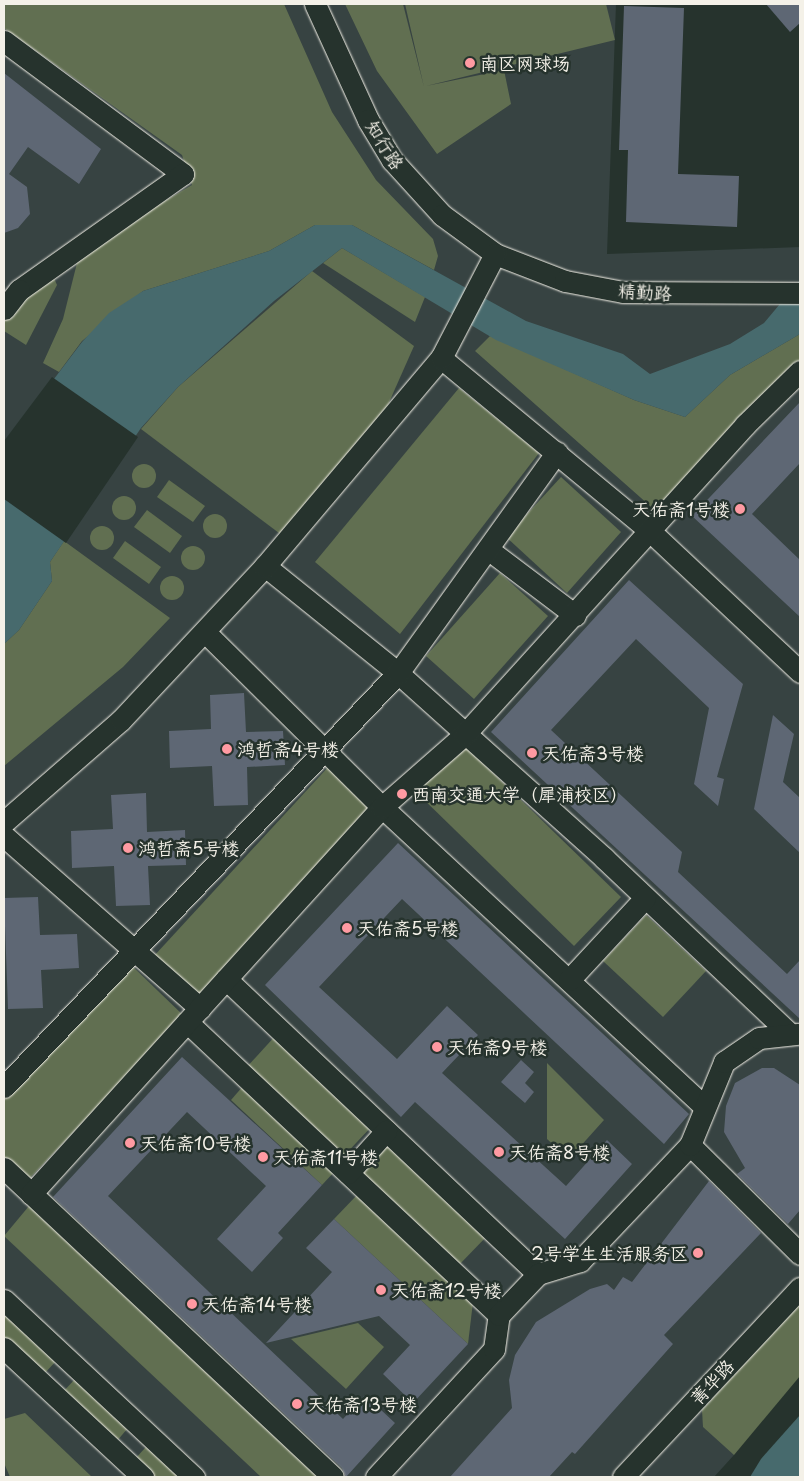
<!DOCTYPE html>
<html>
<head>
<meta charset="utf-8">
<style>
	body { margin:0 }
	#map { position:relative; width:804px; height:1481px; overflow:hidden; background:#26332d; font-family:"Playpen Sans","LXGW WenKai TC",sans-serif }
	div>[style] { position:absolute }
	.built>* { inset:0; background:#374342 }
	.green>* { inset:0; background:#616f51 }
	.round { border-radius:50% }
	.water>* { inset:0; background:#476a6d }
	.pier>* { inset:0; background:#26332d }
	.building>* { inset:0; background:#5e6774 }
	.roads { filter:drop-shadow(0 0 1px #f4f1e8) drop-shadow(0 0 1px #f4f1e8) }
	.minor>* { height:21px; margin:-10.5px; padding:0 10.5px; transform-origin:10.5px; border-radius:10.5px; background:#26332d }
	.dots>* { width:14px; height:14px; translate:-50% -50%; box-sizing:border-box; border:2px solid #26332d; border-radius:50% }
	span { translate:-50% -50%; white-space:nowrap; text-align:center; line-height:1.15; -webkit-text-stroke:5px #26332d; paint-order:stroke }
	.poi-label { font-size:18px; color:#f4f1e8 }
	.left { translate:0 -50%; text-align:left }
	.right { translate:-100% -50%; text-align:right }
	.street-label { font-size:18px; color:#f4f1e8 }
	.frame { position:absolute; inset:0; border:5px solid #f4f1e8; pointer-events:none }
</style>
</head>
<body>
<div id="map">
	<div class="built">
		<div style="clip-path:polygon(4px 4px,616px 4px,607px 254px,800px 247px,800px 1333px,732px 1406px,734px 1455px,714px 1477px,4px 1477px)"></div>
	</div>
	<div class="green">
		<div style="clip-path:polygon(4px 4px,284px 4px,332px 112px,376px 180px,433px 239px,438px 256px,434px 270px,352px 225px,315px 225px,269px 251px,143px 291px,82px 341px,59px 372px,43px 363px,63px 319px,80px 251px,192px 185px,182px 155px,4px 28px)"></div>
		<div style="clip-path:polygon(345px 4px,403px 4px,424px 87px,405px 4px,606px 4px,615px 40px,426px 86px,504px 70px,511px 104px,437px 154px,377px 71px)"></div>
		<div style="clip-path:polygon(342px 248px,425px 297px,415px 322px,323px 263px)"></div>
		<div style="clip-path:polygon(312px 271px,414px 346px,383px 416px,283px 536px,141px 429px,178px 387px)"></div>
		<div style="clip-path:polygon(53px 276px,57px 285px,26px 345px,4px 331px,4px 319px,35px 282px)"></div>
		<div style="clip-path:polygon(800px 334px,800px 359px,658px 513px,475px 351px,490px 336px,634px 400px,685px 417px,730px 375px)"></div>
		<div style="clip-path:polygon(459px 388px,539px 453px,400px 634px,315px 562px)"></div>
		<div class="round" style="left:132px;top:464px;width:24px;height:24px"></div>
		<div style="clip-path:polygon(561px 477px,621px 532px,567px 593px,506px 537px)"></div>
		<div style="clip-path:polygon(169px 480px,205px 506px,193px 522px,157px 497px)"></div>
		<div class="round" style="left:112px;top:496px;width:24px;height:24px"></div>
		<div style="clip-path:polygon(147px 510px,182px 536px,170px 553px,134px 527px)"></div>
		<div class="round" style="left:203px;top:514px;width:24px;height:24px"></div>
		<div class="round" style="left:90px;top:526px;width:24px;height:24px"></div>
		<div style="clip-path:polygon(64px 541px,170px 618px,123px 667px,4px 766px,4px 644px,19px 630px,52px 581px,50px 562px)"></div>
		<div style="clip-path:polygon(125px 541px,161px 567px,149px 584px,113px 558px)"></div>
		<div class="round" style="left:181px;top:546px;width:24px;height:24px"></div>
		<div style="clip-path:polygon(500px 573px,548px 616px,474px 699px,426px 656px)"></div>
		<div class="round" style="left:160px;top:576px;width:24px;height:24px"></div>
		<div style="clip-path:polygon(461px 742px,621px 897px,574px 946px,415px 791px)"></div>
		<div style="clip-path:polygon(331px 764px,378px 807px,202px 1000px,154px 956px)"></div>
		<div style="clip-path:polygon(646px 915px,706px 971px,663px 1017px,603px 961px)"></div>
		<div style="clip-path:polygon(130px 964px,184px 1016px,27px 1181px,4px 1159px,4px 1097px)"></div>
		<div style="clip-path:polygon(277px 1034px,373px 1125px,341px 1159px,245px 1069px)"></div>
		<div style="clip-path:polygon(547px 1063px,604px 1120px,569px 1159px,547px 1139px)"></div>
		<div style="clip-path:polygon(244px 1085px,335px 1171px,322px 1185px,231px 1100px)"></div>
		<div style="clip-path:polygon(391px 1142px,489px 1234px,457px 1267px,360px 1176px)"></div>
		<div style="clip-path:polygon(358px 1194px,473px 1302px,468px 1344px,334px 1219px)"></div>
		<div style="clip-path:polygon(29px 1206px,319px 1477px,261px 1477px,4px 1236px)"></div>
		<div style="clip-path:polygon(800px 1303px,800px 1376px,734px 1455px,703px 1427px,702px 1410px)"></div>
		<div style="clip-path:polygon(4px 1312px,57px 1360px,44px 1374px,4px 1337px)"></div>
		<div style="clip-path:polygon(358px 1323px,384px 1347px,346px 1389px,291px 1339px)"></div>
		<div style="clip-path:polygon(75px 1379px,128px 1428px,116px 1442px,62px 1393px)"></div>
		<div style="clip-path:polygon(25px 1413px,92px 1477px,10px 1477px,4px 1463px,4px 1419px)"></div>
		<div style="clip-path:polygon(146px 1447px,179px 1477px,152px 1477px,134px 1460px)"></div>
	</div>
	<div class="water">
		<div style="clip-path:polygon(315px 225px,352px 225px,526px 321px,623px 354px,650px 374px,730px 344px,764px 323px,800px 280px,800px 334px,730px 375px,685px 417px,634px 400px,496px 340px,342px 248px,274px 301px,178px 387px,141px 428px,50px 562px,52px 581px,19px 630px,4px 644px,4px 445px,82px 342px,109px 313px,143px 291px,269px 251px)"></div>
		<div style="clip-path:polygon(800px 1415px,799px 1477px,750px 1477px,761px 1459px)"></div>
	</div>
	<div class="pier">
		<div style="clip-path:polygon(52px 377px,138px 437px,66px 543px,4px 499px,4px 441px)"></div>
	</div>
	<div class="building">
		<div style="clip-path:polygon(766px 4px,800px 4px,800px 23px,790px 32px)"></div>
		<div style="clip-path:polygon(624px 6px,684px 8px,678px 174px,739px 176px,737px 227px,626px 222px,628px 150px,619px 150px)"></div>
		<div style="clip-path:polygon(4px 73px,101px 149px,79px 184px,28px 147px,9px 174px,27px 187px,30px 214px,18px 228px,4px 233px)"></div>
		<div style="clip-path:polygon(800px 402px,800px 463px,752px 514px,800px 560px,800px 617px,692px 516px)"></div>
		<div style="clip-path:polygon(629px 580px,743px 684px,717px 777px,724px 779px,718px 806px,694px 784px,709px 708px,636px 639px,551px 730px,682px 852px,678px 872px,787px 974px,800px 960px,800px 1019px,491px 732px)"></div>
		<div style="clip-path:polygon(244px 693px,246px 732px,283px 731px,285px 765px,247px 767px,248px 805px,214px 806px,212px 766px,170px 768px,169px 731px,211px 729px,210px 695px)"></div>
		<div style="clip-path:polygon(773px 715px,794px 734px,783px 782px,800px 798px,800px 853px,754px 809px)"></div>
		<div style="clip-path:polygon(146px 793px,147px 832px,185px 830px,186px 865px,148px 866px,150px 905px,116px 906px,114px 866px,72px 868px,71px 831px,113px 829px,111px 795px)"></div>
		<div style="clip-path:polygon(398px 843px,689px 1114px,664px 1144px,402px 899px,319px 987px,397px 1059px,447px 1006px,478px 1035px,442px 1073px,566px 1186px,607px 1140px,632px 1164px,565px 1239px,415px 1102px,401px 1117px,265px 985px)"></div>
		<div style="clip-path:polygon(38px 897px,40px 935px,77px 934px,79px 968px,41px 970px,43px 1008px,8px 1009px,4px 898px)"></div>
		<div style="clip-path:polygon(182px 1057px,322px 1185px,278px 1233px,283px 1238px,252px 1272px,217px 1239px,266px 1186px,187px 1112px,108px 1196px,343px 1419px,365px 1395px,395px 1423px,346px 1477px,342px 1468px,53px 1197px)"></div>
		<div style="clip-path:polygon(521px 1060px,534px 1072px,525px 1083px,534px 1092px,525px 1103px,501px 1082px)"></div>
		<div style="clip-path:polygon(762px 1068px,774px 1068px,800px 1085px,800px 1210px,788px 1224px,737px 1174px,745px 1168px,724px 1132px,726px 1106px,735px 1083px)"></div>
		<div style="clip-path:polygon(709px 1181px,761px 1233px,664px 1335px,673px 1344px,575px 1454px,572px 1452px,549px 1477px,450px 1477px,512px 1408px,509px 1380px,515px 1355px,536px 1322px,590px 1289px,607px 1284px,614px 1290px,623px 1277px,632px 1282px)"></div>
		<div style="clip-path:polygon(334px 1219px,468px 1344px,413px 1403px,383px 1374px,410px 1345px,379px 1316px,266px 1343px,332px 1272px,306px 1248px)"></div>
	</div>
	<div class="roads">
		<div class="minor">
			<div style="left:315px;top:4px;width:128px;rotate:65.4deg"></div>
			<div style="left:368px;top:120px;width:47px;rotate:59deg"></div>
			<div style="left:392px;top:160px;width:74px;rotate:47.7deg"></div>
			<div style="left:442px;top:215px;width:66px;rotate:36.3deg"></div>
			<div style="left:495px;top:254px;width:75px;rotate:21.1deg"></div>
			<div style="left:565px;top:281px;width:59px;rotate:10.7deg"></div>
			<div style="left:623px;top:292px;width:177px;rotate:0.3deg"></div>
			<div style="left:4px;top:41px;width:223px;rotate:36.6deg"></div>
			<div style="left:183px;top:174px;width:201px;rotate:144.7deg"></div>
			<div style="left:19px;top:290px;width:24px;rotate:128deg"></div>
			<div style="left:441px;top:358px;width:271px;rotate:39.6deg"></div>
			<div style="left:650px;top:531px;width:206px;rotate:43.2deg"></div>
			<div style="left:489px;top:550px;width:108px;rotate:37.1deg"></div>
			<div style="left:265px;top:566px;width:171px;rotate:38.8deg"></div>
			<div style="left:398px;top:673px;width:277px;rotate:41.9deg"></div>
			<div style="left:604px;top:858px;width:256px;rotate:43.4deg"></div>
			<div style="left:206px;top:633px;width:247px;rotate:44.7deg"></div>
			<div style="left:382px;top:807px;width:439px;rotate:42.9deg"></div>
			<div style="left:4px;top:822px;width:155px;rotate:-41.1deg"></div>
			<div style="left:121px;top:720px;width:211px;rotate:-46.9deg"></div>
			<div style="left:265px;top:566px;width:272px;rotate:-49.8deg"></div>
			<div style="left:441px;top:358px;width:117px;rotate:-62.6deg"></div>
			<div style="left:4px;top:836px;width:261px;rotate:41.3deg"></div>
			<div style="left:226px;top:979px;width:429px;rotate:43.4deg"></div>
			<div style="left:569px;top:980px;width:112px;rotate:-47.2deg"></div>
			<div style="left:187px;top:1022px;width:428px;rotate:43.2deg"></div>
			<div style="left:4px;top:1087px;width:572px;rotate:-46.42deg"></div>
			<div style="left:398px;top:673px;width:272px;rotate:-54.3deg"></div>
			<div style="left:690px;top:1145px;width:155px;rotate:44.7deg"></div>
			<div style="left:4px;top:1168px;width:451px;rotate:43.2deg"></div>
			<div style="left:348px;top:1173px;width:57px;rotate:-47.9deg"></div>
			<div style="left:31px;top:1194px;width:522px;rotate:-47.79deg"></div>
			<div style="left:382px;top:807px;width:111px;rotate:-41.3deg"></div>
			<div style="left:465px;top:734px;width:417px;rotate:-47.8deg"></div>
			<div style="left:745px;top:425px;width:77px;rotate:-44.5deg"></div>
			<div style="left:4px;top:1300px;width:260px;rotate:43deg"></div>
			<div style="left:4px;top:1348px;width:190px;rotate:42.9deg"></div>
			<div style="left:376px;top:1477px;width:174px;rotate:-47.3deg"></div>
			<div style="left:494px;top:1349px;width:34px;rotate:-82deg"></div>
			<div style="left:499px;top:1315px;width:57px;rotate:-46.4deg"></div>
			<div style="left:538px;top:1274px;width:44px;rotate:-17.2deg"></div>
			<div style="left:580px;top:1261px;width:160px;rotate:-46.5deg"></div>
			<div style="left:690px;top:1145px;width:90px;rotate:-67.7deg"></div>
			<div style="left:724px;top:1062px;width:42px;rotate:-34.4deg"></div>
			<div style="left:759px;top:1038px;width:39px;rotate:-6deg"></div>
			<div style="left:623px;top:1477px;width:259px;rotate:-46.9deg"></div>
		</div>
	</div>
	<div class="dots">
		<div style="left:470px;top:63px;background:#ff9aa2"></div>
		<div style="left:740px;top:509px;background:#ff9aa2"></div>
		<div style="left:227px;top:749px;background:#ff9aa2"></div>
		<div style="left:532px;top:753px;background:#ff9aa2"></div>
		<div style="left:402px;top:794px;background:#ff9aa2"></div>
		<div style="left:128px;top:848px;background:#ff9aa2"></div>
		<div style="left:347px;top:928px;background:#ff9aa2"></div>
		<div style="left:437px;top:1047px;background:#ff9aa2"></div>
		<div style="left:130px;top:1143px;background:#ff9aa2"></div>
		<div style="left:499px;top:1152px;background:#ff9aa2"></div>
		<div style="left:263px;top:1157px;background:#ff9aa2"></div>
		<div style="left:698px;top:1253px;background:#ff9aa2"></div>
		<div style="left:381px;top:1290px;background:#ff9aa2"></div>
		<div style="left:192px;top:1304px;background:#ff9aa2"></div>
		<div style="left:297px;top:1404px;background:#ff9aa2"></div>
	</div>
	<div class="poi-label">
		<span class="left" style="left:480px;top:63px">南区网球场</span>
		<span class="right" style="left:730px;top:509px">天佑斋1号楼</span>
		<span class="left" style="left:237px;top:749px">鸿哲斋4号楼</span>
		<span class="left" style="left:542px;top:753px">天佑斋3号楼</span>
		<span class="left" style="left:412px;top:794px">西南交通大学（犀浦校区）</span>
		<span class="left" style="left:138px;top:848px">鸿哲斋5号楼</span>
		<span class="left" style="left:357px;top:928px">天佑斋5号楼</span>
		<span class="left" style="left:447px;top:1047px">天佑斋9号楼</span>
		<span class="left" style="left:140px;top:1143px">天佑斋10号楼</span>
		<span class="left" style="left:509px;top:1152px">天佑斋8号楼</span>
		<span class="left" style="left:273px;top:1157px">天佑斋11号楼</span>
		<span class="right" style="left:688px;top:1253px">2号学生生活服务区</span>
		<span class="left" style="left:391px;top:1290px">天佑斋12号楼</span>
		<span class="left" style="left:202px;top:1304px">天佑斋14号楼</span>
		<span class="left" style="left:307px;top:1404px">天佑斋13号楼</span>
	</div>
	<div class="street-label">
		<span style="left:385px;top:145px;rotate:58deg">知行路</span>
		<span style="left:645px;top:292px;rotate:3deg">精勤路</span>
		<span style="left:712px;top:1382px;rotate:-47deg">菁华路</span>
	</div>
	<div class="frame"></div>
</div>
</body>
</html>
